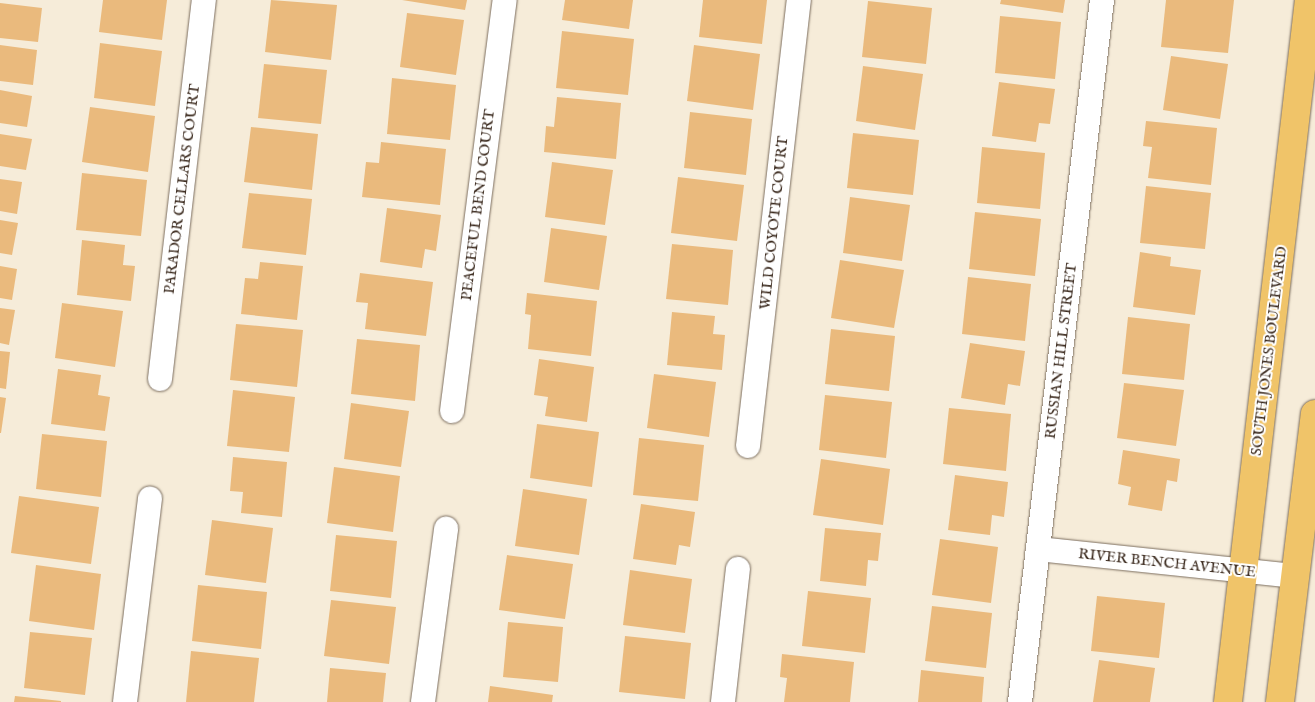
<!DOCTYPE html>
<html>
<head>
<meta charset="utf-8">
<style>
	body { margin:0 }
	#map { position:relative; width:1315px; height:702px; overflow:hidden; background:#f6ecd9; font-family:"IM FELL English",serif }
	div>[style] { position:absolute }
	.building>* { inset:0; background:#eaba7d }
	.roads { filter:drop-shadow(0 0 1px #7c6e5f) drop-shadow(0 0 1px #7c6e5f) }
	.minor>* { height:24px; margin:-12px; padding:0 12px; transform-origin:12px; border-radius:12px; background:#fff }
	.primary>* { height:28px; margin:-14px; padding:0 14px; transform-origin:14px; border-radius:14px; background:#f0c469 }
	span { translate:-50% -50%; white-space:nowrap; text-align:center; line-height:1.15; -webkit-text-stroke:4px #fff; paint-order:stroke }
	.street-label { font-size:15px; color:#3b2a1e }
</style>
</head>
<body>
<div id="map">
	<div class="building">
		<div style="clip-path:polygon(103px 0,167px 0,162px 40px,99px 32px)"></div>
		<div style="clip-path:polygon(271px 0,337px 5px,331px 60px,265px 52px)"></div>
		<div style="clip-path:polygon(402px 0,467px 0,465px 10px)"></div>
		<div style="clip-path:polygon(565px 0,633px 0,629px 29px,562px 20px)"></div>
		<div style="clip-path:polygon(703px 0,767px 0,762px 44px,699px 37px)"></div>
		<div style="clip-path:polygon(1001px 0,1065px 0,1063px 13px,1000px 4px)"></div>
		<div style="clip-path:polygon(1166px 0,1234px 0,1228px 53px,1161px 47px)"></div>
		<div style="clip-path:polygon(868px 1px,932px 8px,926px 64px,862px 57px)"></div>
		<div style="clip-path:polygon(0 3px,42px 8px,38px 42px,0 38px)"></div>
		<div style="clip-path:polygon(407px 13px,464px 20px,456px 75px,400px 67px)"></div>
		<div style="clip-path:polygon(1000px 16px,1061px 22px,1055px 79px,995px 73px)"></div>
		<div style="clip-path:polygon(562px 31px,634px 39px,628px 95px,556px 88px)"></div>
		<div style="clip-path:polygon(100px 43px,162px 51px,155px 106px,94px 98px)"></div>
		<div style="clip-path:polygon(0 45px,37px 50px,33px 85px,0 81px)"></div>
		<div style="clip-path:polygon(694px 45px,760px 54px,753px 110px,687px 101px)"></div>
		<div style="clip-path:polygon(1171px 56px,1228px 64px,1220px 119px,1163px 110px)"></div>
		<div style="clip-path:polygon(264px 64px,327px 70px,321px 124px,258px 118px)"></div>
		<div style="clip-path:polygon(863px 66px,923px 74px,915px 130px,856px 121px)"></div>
		<div style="clip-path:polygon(392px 78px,456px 85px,450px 140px,387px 134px)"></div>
		<div style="clip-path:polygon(999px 82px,1055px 89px,1050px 124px,1039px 123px,1036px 142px,992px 136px)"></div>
		<div style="clip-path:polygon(0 90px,32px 96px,27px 127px,0 123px)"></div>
		<div style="clip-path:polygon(557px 97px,621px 103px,616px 159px,544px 152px,546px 126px,554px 127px)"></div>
		<div style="clip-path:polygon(90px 107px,155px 116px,148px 172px,82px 162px)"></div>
		<div style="clip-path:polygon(690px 112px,752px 119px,746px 175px,684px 168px)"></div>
		<div style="clip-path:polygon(1146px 121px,1217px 128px,1211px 185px,1148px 178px,1152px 147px,1143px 146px)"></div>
		<div style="clip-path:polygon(251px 127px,318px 134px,312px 190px,244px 182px)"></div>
		<div style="clip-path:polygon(853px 133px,919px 140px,913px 195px,847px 188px)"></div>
		<div style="clip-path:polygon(0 134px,32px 139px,26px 170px,0 166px)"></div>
		<div style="clip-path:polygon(381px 142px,446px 149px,440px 205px,362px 197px,366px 162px,379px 163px)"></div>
		<div style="clip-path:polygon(982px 147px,1045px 153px,1040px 209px,977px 203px)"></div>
		<div style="clip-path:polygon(552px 162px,613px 170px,605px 225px,545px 217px)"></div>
		<div style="clip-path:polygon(82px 173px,147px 180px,141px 236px,76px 230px)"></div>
		<div style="clip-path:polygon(678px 177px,744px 185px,737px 241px,671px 233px)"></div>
		<div style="clip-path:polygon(0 179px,22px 182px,17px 214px,0 211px)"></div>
		<div style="clip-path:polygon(1146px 186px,1211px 193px,1205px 249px,1140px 243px)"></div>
		<div style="clip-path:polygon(249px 193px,312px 199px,306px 255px,242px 248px)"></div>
		<div style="clip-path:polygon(850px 197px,910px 205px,902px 261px,843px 253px)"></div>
		<div style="clip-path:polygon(387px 208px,441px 215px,436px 251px,425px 249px,422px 268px,380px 262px)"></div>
		<div style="clip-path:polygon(975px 212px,1041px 219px,1035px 276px,969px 269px)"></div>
		<div style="clip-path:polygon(0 220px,18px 223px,12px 255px,0 253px)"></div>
		<div style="clip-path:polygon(551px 228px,607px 236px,599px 290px,544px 282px)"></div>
		<div style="clip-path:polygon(82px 240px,125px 245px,123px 265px,135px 266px,131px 301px,77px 295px)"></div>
		<div style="clip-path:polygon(672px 244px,733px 250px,728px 305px,666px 299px)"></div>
		<div style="clip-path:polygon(1140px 252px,1171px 257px,1170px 266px,1201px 270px,1195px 315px,1133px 307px)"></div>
		<div style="clip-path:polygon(840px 260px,904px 270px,894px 328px,831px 318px)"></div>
		<div style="clip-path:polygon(260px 262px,303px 266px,297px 320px,241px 314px,245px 278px,258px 279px)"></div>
		<div style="clip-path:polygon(0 266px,17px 269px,12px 300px,0 298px)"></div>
		<div style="clip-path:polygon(360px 273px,433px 282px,426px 336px,365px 329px,368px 303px,356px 302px)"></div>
		<div style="clip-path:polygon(968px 277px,1031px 284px,1025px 341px,962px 334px)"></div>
		<div style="clip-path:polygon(527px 293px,597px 301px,591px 356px,528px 349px,531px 315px,525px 314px)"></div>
		<div style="clip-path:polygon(62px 303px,123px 311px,115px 367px,55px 358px)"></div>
		<div style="clip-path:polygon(0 308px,15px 310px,9px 345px,0 343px)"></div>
		<div style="clip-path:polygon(672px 312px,715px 316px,713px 334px,725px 335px,722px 370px,667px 365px)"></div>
		<div style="clip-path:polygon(1128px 317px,1190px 324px,1184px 380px,1122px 374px)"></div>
		<div style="clip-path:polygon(236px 324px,303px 330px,297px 387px,230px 380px)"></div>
		<div style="clip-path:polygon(831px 329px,895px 336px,889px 391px,825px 384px)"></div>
		<div style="clip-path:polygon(357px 339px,420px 345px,415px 401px,351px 394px)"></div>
		<div style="clip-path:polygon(970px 343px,1025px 351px,1020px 386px,1008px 384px,1005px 405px,961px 398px)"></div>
		<div style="clip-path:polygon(0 351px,10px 352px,6px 389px,0 388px)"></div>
		<div style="clip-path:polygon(539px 359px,594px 367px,587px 422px,545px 416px,548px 397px,534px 395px)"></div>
		<div style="clip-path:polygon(58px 369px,101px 375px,98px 395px,110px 397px,105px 431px,51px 424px)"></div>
		<div style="clip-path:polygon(654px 374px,716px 382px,709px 437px,647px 428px)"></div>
		<div style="clip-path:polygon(1124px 383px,1184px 390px,1176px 446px,1117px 438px)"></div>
		<div style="clip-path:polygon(233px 390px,295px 397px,289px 452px,227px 446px)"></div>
		<div style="clip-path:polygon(825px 395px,892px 402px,886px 458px,819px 450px)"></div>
		<div style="clip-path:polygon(0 397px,6px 398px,1px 433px,0 433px)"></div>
		<div style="clip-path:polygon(351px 403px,409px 411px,401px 467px,344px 459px)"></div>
		<div style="clip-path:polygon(949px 408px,1011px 414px,1006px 471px,943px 464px)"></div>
		<div style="clip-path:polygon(537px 424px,599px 432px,592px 487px,530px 478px)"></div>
		<div style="clip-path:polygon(42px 434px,107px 441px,101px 497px,36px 489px)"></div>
		<div style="clip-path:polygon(639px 438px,704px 445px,698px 501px,633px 495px)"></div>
		<div style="clip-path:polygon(1123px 450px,1180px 459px,1177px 482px,1167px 480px,1162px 511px,1128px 505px,1131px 487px,1118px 484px)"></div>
		<div style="clip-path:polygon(233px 457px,287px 462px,282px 517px,241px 513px,243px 492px,230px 491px)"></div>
		<div style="clip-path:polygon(821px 459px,890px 469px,883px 525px,813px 515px)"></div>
		<div style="clip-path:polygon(334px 467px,400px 476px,393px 532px,327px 523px)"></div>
		<div style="clip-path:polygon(955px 475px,1008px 482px,1004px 517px,992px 515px,990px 535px,948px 530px)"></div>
		<div style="clip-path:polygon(523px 489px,587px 499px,579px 555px,515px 546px)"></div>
		<div style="clip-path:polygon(19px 496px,99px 507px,91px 564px,11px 553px)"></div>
		<div style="clip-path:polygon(641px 504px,695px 512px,690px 547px,679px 545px,676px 565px,633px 559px)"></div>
		<div style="clip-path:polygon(212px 520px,273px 528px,266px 583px,205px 575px)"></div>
		<div style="clip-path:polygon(825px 528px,881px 533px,878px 561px,868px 560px,866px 586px,820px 581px)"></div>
		<div style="clip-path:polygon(336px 535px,397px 541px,391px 598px,330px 591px)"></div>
		<div style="clip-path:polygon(940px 539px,998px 547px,991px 603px,932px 595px)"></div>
		<div style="clip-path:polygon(507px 555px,573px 564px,565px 619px,499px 610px)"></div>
		<div style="clip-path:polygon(36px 565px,101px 574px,94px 630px,29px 621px)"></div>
		<div style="clip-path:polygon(630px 570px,692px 579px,685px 633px,623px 625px)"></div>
		<div style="clip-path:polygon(198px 585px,267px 592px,261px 649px,192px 641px)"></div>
		<div style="clip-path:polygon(808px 591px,871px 598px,865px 653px,802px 646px)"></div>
		<div style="clip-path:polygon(1097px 596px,1165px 603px,1159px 658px,1091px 651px)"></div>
		<div style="clip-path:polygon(331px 600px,396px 607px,389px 664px,324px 656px)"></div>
		<div style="clip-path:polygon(932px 606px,992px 613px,986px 668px,925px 661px)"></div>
		<div style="clip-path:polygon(508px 622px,563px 627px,558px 682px,503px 677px)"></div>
		<div style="clip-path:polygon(30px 632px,92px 638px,85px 695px,24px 688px)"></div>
		<div style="clip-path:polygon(625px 636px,691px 643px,685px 699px,619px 692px)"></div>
		<div style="clip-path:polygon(191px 651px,259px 658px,254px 702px,186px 702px)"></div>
		<div style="clip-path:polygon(782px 654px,854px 662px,850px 702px,784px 702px,787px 678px,780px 677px)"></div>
		<div style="clip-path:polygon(1099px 660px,1155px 668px,1150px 702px,1093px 702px)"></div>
		<div style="clip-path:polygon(330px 668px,386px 673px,383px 702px,327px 702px)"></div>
		<div style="clip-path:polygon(921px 670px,984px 677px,982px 702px,918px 702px)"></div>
		<div style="clip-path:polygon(490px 686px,553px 695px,552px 702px,488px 702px)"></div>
		<div style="clip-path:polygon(15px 696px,61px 701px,61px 702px,14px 702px)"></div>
	</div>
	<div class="roads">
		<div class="minor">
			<div style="left:160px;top:379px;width:382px;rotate:-83.4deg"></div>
			<div style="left:452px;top:411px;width:414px;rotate:-82.7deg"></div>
			<div style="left:748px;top:446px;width:449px;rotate:-83.5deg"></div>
			<div style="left:1038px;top:549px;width:259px;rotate:6deg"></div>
			<div style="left:125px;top:702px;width:205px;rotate:-83deg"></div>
			<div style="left:423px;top:702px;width:175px;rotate:-82.4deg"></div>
			<div style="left:723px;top:702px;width:134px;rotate:-83.6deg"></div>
			<div style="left:1020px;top:702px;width:707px;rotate:-83.34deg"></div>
		</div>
		<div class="primary">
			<div style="left:1228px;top:702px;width:707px;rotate:-83.42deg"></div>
			<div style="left:1280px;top:702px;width:290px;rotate:-83.1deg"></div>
		</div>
	</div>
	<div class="street-label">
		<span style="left:182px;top:189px;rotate:-83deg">PARADOR CELLARS COURT</span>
		<span style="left:478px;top:205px;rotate:-83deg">PEACEFUL BEND COURT</span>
		<span style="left:774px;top:223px;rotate:-84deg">WILD COYOTE COURT</span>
		<span style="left:1061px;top:351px;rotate:-83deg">RUSSIAN HILL STREET</span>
		<span style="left:1269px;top:351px;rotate:-83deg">SOUTH JONES BOULEVARD</span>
		<span style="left:1167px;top:563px;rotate:6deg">RIVER BENCH AVENUE</span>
	</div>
</div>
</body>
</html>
